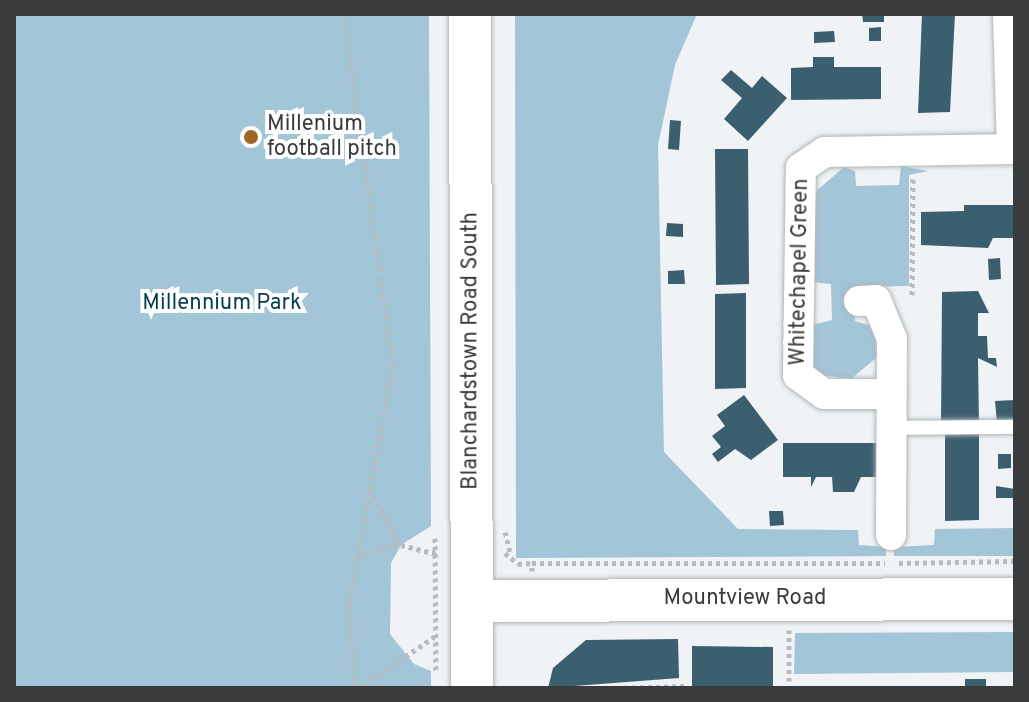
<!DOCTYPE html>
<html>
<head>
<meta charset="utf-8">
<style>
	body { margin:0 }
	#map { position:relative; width:1029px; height:702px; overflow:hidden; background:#eff3f5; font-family:Overpass,sans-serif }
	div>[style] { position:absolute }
	.green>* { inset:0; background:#a2c5d7 }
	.building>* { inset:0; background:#3c5f6f }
	.path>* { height:5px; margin-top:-2.5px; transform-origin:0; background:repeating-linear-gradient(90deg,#b8bbbd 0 4px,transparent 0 8px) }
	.roads { filter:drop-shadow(0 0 2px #b0b4b6) drop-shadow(0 0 2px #b0b4b6) }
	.lane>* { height:14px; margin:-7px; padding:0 7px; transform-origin:7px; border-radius:7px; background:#fff }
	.street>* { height:30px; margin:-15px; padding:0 15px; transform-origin:15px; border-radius:15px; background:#fff }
	.secondary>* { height:42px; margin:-21px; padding:0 21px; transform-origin:21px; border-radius:21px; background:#fff }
	.dots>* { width:22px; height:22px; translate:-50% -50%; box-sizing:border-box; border:4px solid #fff; border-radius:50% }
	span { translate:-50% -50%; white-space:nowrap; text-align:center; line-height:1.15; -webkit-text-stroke:8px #fff; paint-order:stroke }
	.poi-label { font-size:22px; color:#393b3c }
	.left { translate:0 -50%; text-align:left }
	.street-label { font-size:22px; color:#393b3c }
	.park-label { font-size:22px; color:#073d51 }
	.frame { position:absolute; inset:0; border:16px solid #393b3c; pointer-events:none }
</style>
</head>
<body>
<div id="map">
	<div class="green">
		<div style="clip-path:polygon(14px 14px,429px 14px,431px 526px,401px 545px,391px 563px,390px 634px,414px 664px,431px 671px,431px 688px,14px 688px)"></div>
		<div style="clip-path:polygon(515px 14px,697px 14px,675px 65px,658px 145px,664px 452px,738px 529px,858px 530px,859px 545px,886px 547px,886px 556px,516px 558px)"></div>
		<div style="clip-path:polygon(901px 166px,928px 171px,909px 175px,909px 286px,853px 287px,855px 321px,875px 327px,876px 358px,851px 379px,822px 375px,814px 366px,812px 325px,832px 320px,831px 284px,812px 282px,815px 192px,844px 167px,855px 171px,856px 186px,899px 185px)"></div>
		<div style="clip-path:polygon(1015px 528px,1015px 556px,894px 556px,894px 547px,934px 545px,935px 529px)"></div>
		<div style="clip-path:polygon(1015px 632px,1015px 672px,794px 674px,795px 633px)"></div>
	</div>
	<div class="building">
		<div style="clip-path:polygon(862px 14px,884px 14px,884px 22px,863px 22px)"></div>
		<div style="clip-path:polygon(922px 14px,955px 14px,950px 112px,918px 113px)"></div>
		<div style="clip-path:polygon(881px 27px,881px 41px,869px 41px,869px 28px)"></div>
		<div style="clip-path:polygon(834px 31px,835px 42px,814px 43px,814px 32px)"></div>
		<div style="clip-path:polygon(813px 57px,834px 57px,834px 67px,881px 67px,881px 99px,791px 100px,791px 68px,813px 67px)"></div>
		<div style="clip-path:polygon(731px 70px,752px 88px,762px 76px,787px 98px,748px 141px,724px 119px,742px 98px,721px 80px)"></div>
		<div style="clip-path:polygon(670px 120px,681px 121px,679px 150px,668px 149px)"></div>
		<div style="clip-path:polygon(715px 149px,748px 149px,749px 284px,716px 285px)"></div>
		<div style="clip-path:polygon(964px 205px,1015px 205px,1015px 238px,993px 238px,988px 248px,921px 245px,921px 212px,964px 211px)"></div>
		<div style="clip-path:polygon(667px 223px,683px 224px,683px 237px,666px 236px)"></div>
		<div style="clip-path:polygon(1000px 258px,1001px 279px,989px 280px,988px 259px)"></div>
		<div style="clip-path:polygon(684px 270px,685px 284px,668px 284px,668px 271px)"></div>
		<div style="clip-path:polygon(978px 291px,989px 313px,978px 313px,978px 336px,987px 336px,988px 358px,996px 358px,997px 367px,978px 358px,979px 425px,941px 425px,942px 292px)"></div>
		<div style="clip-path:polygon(746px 293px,746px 388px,715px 389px,715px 294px)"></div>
		<div style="clip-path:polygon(744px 395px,778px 440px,751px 460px,735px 449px,718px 462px,712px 454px,721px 447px,712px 436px,725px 426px,717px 415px)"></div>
		<div style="clip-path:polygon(1015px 400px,1015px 422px,997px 423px,995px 401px)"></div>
		<div style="clip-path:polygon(979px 430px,979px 520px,945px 521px,945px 431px)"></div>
		<div style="clip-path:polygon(783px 443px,879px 443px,879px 477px,861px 477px,854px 492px,833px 492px,832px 477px,816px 477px,811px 487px,811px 477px,783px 477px)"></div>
		<div style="clip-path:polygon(998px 454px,1011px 454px,1011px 468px,998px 469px)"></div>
		<div style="clip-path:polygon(996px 486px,1015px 489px,1015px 498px,996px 498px)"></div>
		<div style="clip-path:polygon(769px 511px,783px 511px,784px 525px,770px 526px)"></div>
		<div style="clip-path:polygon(678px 639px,679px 678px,548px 688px,553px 668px,586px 640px)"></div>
		<div style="clip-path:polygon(692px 646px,773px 647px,773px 688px,692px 687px)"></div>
		<div style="clip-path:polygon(965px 679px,986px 679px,986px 688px,965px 688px)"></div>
	</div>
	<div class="path">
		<div style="left:344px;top:14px;width:354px;rotate:82.1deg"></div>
		<div style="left:393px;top:365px;width:244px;rotate:100.4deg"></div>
		<div style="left:349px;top:605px;width:83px;rotate:85.9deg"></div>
		<div style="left:912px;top:295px;width:118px;rotate:-89.5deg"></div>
		<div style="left:373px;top:496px;width:56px;rotate:60.3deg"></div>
		<div style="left:401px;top:545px;width:37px;rotate:14deg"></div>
		<div style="left:505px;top:532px;width:21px;rotate:76deg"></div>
		<div style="left:435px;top:538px;width:133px;rotate:89.6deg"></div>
		<div style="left:505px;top:553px;width:17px;rotate:40deg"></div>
		<div style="left:518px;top:564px;width:14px;rotate:-4deg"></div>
		<div style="left:355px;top:558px;width:46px;rotate:-18.8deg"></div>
		<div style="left:899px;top:563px;width:116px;rotate:-1deg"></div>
		<div style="left:532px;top:571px;width:8px;rotate:-90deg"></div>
		<div style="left:532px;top:563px;width:353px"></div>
		<div style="left:789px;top:630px;width:51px;rotate:90deg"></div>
		<div style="left:359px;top:688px;width:91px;rotate:-34.2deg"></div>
		<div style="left:616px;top:688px;width:69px;rotate:-1.7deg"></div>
	</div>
	<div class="roads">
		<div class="lane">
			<div style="left:892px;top:428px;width:123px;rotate:-0.5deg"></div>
		</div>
		<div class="street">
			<div style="left:1008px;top:14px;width:135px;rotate:88.3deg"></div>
			<div style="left:859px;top:301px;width:17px;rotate:-3deg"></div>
			<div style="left:876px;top:300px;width:42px;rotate:67.7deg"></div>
			<div style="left:892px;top:339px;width:196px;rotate:90.3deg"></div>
			<div style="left:891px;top:394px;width:67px;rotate:180deg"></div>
			<div style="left:824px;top:394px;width:32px;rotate:-144deg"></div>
			<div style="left:798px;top:375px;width:207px;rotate:-89.2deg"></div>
			<div style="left:801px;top:168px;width:29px;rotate:-34deg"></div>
			<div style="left:825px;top:152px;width:190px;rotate:-0.9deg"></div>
		</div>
		<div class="secondary">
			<div style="left:470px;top:14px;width:674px;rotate:89.83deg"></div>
			<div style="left:475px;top:601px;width:540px;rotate:-0.21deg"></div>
		</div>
	</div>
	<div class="dots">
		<div style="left:251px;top:137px;background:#a06625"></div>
	</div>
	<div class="poi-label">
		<span class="left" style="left:267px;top:137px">Millenium<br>football pitch</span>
	</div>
	<div class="street-label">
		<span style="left:800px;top:272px;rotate:-89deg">Whitechapel Green</span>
		<span style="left:471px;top:351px;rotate:-90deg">Blanchardstown Road South</span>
		<span style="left:745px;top:599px">Mountview Road</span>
	</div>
	<div class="park-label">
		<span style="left:222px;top:304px">Millennium Park</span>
	</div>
	<div class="frame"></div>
</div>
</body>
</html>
